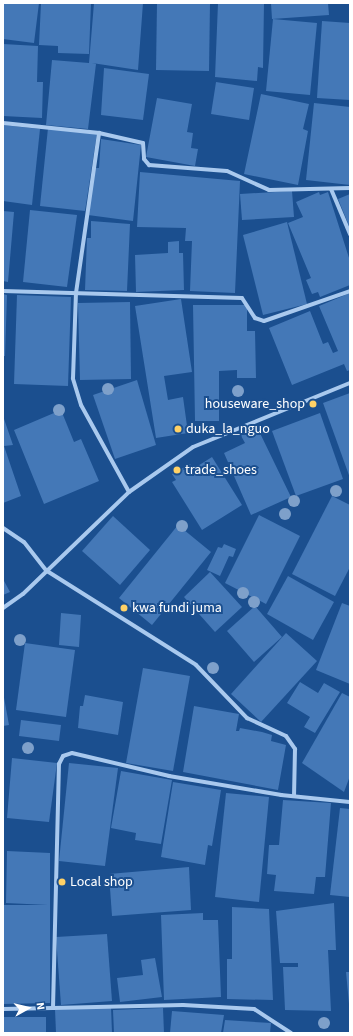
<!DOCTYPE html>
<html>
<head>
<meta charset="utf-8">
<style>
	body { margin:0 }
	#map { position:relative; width:353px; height:1036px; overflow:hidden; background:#1b4f8f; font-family:"Source Sans 3",sans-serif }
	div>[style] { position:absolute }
	.building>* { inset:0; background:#4478b7 }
	.street>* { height:4px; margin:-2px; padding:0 2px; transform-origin:2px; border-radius:2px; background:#a9c9ee }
	.trees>* { width:12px; height:12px; margin:-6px; border-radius:50%; background:#7ea0ca }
	.dots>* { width:11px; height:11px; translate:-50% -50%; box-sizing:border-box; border:2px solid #1b4f8f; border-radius:50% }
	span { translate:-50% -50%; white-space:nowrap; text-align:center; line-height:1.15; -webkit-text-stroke:4px #1b4f8f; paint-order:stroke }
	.poi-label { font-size:14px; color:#fff }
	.right { translate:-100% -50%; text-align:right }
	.left { translate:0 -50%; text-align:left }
	.frame { position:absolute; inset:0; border:4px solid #fff; pointer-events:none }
	.north { position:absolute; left:8px; top:988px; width:40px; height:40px; -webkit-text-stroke:3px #1b4f8f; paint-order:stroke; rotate:82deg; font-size:11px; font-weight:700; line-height:16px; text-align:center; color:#fff }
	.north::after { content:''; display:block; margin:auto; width:14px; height:18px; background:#fff; clip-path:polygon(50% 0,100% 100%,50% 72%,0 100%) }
</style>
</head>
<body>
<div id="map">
	<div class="building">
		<div style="clip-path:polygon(3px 3px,39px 3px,34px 43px,3px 39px)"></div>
		<div style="clip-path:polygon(41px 3px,91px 3px,89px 54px,58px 53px,58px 46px,39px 45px)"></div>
		<div style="clip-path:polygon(94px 3px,143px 3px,138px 70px,92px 63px,96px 64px,88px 129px,46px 125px,52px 60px,89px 63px)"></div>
		<div style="clip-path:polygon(157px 3px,210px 3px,209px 71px,156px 70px)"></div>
		<div style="clip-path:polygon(218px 3px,264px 3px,263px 68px,258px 67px,257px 81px,215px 77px)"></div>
		<div style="clip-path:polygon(271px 3px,328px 3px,329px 15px,272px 19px)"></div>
		<div style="clip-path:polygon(273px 19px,317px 23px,310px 95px,266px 91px)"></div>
		<div style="clip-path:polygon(322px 21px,350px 23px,350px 100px,317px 98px)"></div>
		<div style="clip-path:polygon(3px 44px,38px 46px,37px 82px,43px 82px,42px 118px,3px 116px)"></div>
		<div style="clip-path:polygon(104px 68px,149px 74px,143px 120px,101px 115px)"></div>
		<div style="clip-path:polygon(216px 82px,254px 88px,249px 120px,211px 114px)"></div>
		<div style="clip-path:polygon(261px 94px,309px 104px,303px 129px,308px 131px,298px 185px,244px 174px)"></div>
		<div style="clip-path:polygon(157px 98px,192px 104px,187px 132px,193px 133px,191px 148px,198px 149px,195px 166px,146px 157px)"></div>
		<div style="clip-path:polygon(314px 103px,350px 107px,350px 185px,306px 180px)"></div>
		<div style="clip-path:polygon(3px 125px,40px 129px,32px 205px,3px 201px)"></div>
		<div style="clip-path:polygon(48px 128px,97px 133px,85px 211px,40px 206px)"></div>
		<div style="clip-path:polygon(101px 139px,141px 145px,133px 221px,88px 215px,95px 168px,99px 168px)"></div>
		<div style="clip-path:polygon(140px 172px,240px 181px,235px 293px,190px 291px,192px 241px,185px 241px,186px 228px,137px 227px)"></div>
		<div style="clip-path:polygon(292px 191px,294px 217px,242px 220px,240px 194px)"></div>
		<div style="clip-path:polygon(319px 192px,320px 195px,328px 192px,350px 261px,350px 285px,320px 297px,318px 292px,312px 294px,306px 280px,311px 278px,288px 223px,303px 217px,296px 202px)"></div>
		<div style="clip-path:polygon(350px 194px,350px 228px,338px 199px)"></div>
		<div style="clip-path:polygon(30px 210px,77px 215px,67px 287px,23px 282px)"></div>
		<div style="clip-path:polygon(3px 211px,14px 212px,8px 282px,3px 281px)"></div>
		<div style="clip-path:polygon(91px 221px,130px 224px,127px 291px,85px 290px,87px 238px,91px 238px)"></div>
		<div style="clip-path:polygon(287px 222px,307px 304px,263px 315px,243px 235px)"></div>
		<div style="clip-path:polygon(179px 241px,179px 253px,183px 253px,184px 290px,136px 292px,135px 255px,168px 253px,168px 242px)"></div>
		<div style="clip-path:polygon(350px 293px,350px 370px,347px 371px,344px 364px,292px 385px,269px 328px,310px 311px,323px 344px,328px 342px,333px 353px,338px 351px,319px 306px)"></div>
		<div style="clip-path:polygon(3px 294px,7px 295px,5px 356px,3px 356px)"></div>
		<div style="clip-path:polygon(17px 295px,71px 297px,68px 386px,14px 384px)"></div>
		<div style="clip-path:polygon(181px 299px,192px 372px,164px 376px,168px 400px,183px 397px,188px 433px,156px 438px,135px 306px)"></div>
		<div style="clip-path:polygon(130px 302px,131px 379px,80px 380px,78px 303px)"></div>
		<div style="clip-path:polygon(193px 305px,247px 305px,247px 331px,255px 331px,256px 378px,237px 378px,237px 370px,219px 371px,219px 421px,195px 421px)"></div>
		<div style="clip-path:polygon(137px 380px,156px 445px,115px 459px,93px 395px)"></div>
		<div style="clip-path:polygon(350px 393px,350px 478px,323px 403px)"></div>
		<div style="clip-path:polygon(61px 410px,74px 442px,81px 439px,99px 481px,44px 504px,14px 430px)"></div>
		<div style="clip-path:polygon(320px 413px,343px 479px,296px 496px,272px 431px)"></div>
		<div style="clip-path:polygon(3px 416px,13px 445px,4px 446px,21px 496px,3px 503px)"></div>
		<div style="clip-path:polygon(257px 427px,291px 497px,251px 515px,224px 453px,245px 443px,240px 434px)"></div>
		<div style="clip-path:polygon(212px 457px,242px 505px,202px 530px,172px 482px,176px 480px,172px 474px,190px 464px,193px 469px)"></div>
		<div style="clip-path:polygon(332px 496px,350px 505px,350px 567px,335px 596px,292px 574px)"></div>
		<div style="clip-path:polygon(259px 515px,300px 536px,266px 604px,225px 583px)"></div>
		<div style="clip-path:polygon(113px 516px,150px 550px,120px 585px,82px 551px)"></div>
		<div style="clip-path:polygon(178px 525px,211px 552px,152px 625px,119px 598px)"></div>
		<div style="clip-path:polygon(224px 544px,236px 549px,233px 557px,229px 556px,220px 576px,207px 570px,218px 547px,222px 548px)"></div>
		<div style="clip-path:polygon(210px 572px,242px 607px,215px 632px,184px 597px)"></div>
		<div style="clip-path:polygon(288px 576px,334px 602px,313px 640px,267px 614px)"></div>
		<div style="clip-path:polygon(3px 579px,10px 592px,3px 595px)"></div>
		<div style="clip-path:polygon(342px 603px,350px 606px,350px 684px,316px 670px)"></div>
		<div style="clip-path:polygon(255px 606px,282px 637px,254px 662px,227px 631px)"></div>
		<div style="clip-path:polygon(61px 613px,81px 615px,79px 647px,59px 645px)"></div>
		<div style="clip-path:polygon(286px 633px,317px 661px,261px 722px,231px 694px)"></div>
		<div style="clip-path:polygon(25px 643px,75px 650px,66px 717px,16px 710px)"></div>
		<div style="clip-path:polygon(143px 668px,190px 676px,173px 771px,126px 763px)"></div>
		<div style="clip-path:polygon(300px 682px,318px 693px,324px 683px,340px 692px,315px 733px,304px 727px,310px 717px,287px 703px)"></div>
		<div style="clip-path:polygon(3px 692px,9px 725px,3px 726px)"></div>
		<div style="clip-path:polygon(342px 693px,350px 697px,350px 776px,344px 792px,302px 763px)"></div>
		<div style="clip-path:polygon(85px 695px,123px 702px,118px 735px,78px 728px,80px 706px,83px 706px)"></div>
		<div style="clip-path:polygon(194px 706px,239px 714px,236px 731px,239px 731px,240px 728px,262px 732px,272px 735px,271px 741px,286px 745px,278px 790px,183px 772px)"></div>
		<div style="clip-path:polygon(21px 720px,61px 725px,59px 741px,19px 736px)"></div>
		<div style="clip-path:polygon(12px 758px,57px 763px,49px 822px,7px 818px)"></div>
		<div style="clip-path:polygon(69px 763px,118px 768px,105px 866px,59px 861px)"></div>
		<div style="clip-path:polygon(121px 771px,172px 780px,161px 844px,135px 840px,136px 833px,111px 828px)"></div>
		<div style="clip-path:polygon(173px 782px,221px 790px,212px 846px,208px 845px,205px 865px,161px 857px)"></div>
		<div style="clip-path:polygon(226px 793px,269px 797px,259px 902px,215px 897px)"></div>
		<div style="clip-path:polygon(283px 800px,331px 803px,325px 877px,316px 877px,314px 894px,274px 891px,276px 875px,267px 874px,269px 845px,279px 845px)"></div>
		<div style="clip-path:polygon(340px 808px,350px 809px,350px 897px,330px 895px)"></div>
		<div style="clip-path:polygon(7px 851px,50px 853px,50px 1003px,3px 1004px,3px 905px,48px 905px,6px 903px)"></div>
		<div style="clip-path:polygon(189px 867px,191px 910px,112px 916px,109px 874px)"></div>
		<div style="clip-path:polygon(334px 903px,336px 950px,328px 950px,331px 1011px,285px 1010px,283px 967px,298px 967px,298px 963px,280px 963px,276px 911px)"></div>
		<div style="clip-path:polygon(232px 907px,269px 909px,273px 1000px,227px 999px,227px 959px,232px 959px)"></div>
		<div style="clip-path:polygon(203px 913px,203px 920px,218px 920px,221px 997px,164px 1000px,161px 915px)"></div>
		<div style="clip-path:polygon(107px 934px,112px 1001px,61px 1005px,56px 937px)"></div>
		<div style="clip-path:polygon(155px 958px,162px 997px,120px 1002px,117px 978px,143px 975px,141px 960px)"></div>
		<div style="clip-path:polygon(346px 972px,350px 972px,350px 1004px,349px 1004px)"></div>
		<div style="clip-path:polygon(111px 1007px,112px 1033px,56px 1033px,55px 1009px)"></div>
		<div style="clip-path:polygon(163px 1008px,164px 1033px,114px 1033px,113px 1010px)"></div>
		<div style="clip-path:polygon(172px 1011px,224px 1015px,221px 1033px,170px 1033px)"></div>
		<div style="clip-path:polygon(3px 1017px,46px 1017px,46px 1033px,3px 1033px)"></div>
		<div style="clip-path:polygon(225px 1020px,271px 1023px,270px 1033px,223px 1033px)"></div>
	</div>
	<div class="street">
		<div style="left:3px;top:123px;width:97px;rotate:5.9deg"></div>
		<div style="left:331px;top:189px;width:49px;rotate:67.1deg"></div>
		<div style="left:3px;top:291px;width:239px;rotate:1.7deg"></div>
		<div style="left:242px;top:298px;width:24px;rotate:57deg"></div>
		<div style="left:255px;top:318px;width:9px;rotate:18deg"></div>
		<div style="left:264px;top:321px;width:91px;rotate:-19.2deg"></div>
		<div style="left:129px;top:492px;width:99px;rotate:-118.9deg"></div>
		<div style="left:81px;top:405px;width:28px;rotate:-107deg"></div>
		<div style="left:73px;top:378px;width:85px;rotate:-88deg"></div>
		<div style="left:76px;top:293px;width:162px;rotate:-81.8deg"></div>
		<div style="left:99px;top:133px;width:45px;rotate:12.8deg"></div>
		<div style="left:143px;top:143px;width:16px;rotate:86deg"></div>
		<div style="left:144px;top:159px;width:8px;rotate:50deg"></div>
		<div style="left:149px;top:165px;width:78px;rotate:4.4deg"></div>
		<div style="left:227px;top:171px;width:46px;rotate:24.3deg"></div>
		<div style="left:269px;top:190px;width:81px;rotate:-1.4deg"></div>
		<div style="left:3px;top:528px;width:25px;rotate:34deg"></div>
		<div style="left:24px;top:542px;width:37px;rotate:52deg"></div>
		<div style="left:47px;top:571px;width:176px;rotate:32.2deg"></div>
		<div style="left:196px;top:665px;width:74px;rotate:46.1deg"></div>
		<div style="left:247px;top:718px;width:43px;rotate:24.8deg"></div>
		<div style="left:286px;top:736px;width:16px;rotate:55deg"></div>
		<div style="left:295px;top:749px;width:47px;rotate:91.2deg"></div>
		<div style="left:3px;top:608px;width:24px;rotate:-35deg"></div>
		<div style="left:23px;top:594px;width:147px;rotate:-43.9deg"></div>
		<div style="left:129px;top:492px;width:78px;rotate:-35.1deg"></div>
		<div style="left:193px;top:447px;width:170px;rotate:-22.2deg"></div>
		<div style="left:3px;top:1009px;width:50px;rotate:-1.1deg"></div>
		<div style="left:291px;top:1033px;width:44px;rotate:-147deg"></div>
		<div style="left:254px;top:1009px;width:71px;rotate:-176.8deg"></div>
		<div style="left:183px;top:1005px;width:130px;rotate:178.7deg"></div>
		<div style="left:53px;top:1008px;width:244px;rotate:-88.6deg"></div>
		<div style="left:59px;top:764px;width:9px;rotate:-63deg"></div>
		<div style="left:63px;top:756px;width:9px;rotate:-18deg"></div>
		<div style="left:72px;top:753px;width:100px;rotate:13.3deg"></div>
		<div style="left:169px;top:776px;width:114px;rotate:9.6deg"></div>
		<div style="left:281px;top:795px;width:69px;rotate:5.8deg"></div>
	</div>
	<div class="trees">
		<div style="left:108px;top:389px"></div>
		<div style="left:238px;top:391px"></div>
		<div style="left:59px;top:410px"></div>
		<div style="left:336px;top:491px"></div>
		<div style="left:294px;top:501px"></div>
		<div style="left:285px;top:514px"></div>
		<div style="left:182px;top:526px"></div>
		<div style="left:243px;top:593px"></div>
		<div style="left:254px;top:602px"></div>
		<div style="left:20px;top:640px"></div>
		<div style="left:213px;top:668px"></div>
		<div style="left:28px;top:748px"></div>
		<div style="left:324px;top:1023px"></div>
	</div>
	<div class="dots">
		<div style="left:313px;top:404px;background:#ffd166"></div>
		<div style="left:178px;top:429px;background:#ffd166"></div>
		<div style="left:177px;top:470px;background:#ffd166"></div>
		<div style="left:124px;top:608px;background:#ffd166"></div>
		<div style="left:62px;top:882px;background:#ffd166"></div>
	</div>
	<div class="poi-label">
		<span class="right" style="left:305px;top:404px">houseware_shop</span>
		<span class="left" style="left:186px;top:429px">duka_la_nguo</span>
		<span class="left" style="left:185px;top:470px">trade_shoes</span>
		<span class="left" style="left:132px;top:608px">kwa fundi juma</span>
		<span class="left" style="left:70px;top:882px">Local shop</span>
	</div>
	<div class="frame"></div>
	<div class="north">N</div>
</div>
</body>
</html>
